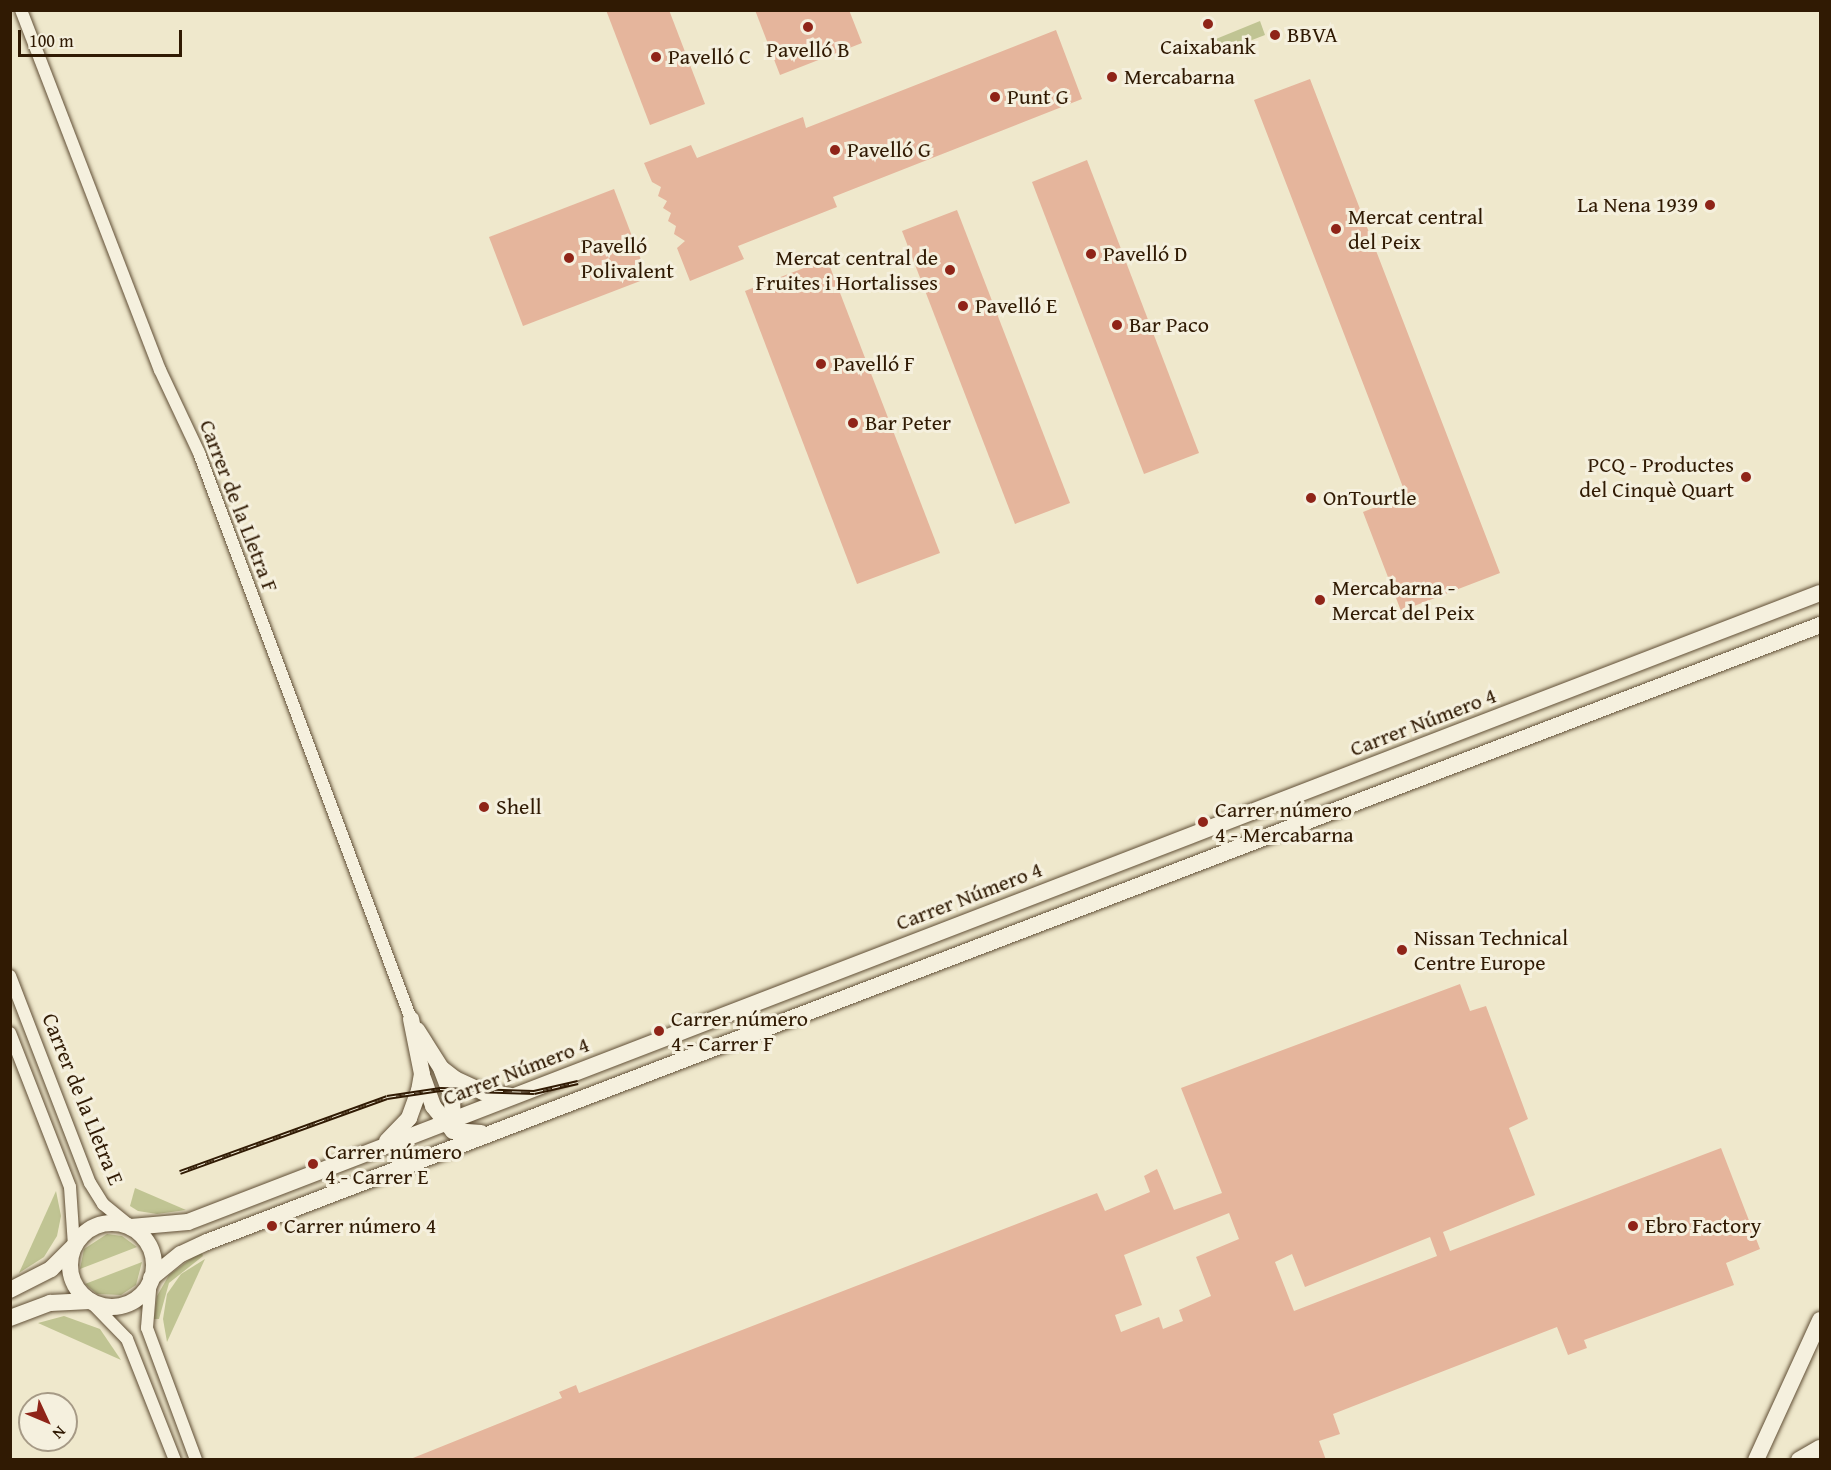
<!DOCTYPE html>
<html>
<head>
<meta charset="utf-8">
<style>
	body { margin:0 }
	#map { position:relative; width:1831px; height:1470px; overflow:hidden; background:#efe8cc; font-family:"Gentium Book Plus",serif }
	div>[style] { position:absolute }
	.green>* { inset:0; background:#c0c493 }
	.building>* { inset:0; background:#e5b59c }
	.roads { filter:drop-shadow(0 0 2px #604e35) drop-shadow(0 0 2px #604e35) }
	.street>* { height:12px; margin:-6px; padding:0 6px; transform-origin:6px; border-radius:6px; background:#f5f0de }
	.secondary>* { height:16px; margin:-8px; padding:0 8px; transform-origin:8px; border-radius:8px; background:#f5f0de }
	.secondary>.ring { margin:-8px; padding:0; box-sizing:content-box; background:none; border:16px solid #f5f0de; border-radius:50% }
	.rail>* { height:5px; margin-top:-2.5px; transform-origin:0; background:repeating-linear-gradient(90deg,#f5f0de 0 9px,#301a03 0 18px); box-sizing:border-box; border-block:2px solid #301a03 }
	.dots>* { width:16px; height:16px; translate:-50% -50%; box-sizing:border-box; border:3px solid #f5f0de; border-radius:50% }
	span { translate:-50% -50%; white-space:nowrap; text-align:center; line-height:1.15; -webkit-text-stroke:6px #f5f0de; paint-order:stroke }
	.poi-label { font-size:22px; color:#301a03 }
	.left { translate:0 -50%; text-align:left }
	.right { translate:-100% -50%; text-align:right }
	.street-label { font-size:22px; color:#301a03 }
	.frame { position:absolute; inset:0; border:12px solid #301a03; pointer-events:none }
	.north { position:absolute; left:18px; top:1392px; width:60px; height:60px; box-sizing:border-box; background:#f5f0de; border:2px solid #a69a86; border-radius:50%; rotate:134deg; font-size:16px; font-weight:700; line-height:24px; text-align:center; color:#301a03 }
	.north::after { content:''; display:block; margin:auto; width:21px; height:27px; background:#8f2418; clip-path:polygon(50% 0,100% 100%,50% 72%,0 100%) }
	.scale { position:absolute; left:18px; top:30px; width:164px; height:27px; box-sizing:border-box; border:3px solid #301a03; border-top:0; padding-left:8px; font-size:18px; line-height:21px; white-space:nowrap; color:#301a03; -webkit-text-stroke:4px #f5f0de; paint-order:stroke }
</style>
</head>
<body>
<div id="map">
	<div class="green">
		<div style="clip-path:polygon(1260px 21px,1265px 35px,1216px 54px,1211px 41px)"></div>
		<div style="clip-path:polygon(135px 1188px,186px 1210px,157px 1214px,138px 1211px,130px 1206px)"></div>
		<div style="clip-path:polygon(56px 1191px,61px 1216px,57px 1236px,44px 1257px,19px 1273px)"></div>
		<div style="clip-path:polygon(107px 1234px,122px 1236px,137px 1247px,80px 1269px,84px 1249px)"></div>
		<div style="clip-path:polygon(201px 1251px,203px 1256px,169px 1283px,159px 1319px,154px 1319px,157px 1296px,169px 1275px)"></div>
		<div style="clip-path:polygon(205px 1259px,167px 1342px,163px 1319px,167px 1294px,181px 1274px)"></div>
		<div style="clip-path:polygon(142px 1262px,136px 1285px,121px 1295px,97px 1294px,85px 1284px)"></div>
		<div style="clip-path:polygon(64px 1316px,100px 1329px,121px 1360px,38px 1323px)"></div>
	</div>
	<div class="building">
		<div style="clip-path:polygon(606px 10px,669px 10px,705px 104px,650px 125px)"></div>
		<div style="clip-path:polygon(755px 10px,849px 10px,862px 43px,780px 75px)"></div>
		<div style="clip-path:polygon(1056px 30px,1082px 99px,833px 197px,837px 207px,738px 246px,744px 259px,690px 281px,677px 248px,685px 241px,674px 234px,676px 226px,668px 221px,671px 213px,663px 208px,667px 201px,658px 196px,661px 187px,652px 182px,644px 163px,691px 145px,697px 158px,803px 117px,806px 128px)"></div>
		<div style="clip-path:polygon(1310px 79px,1500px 573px,1401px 611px,1363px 512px,1406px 495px,1254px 100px)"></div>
		<div style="clip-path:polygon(1087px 160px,1199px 453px,1144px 474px,1032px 182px)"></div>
		<div style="clip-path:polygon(614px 189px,648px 278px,523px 326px,489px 237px)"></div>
		<div style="clip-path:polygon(957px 210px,1070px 503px,1015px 524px,902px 231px)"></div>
		<div style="clip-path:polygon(827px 259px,940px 553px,857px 584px,745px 291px)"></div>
		<div style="clip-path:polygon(evenodd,1460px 984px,1470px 1011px,1486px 1006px,1528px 1119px,1509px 1128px,1535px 1195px,1443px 1232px,1450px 1251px,1721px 1148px,1760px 1249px,1726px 1263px,1734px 1285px,1584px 1340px,1587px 1348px,1568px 1355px,1557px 1327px,1333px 1414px,1340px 1434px,1319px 1441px,1326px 1460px,408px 1460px,562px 1398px,559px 1392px,576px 1385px,579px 1393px,1097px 1193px,1105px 1211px,1150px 1192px,1144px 1176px,1157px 1169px,1174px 1210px,1222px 1193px,1181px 1088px,1460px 984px,1229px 1213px,1239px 1239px,1196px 1257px,1211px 1296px,1179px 1310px,1183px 1321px,1163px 1329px,1159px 1317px,1121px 1332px,1115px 1315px,1142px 1305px,1124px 1255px,1229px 1213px,1460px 984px,1430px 1237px,1437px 1256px,1294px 1311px,1275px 1262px,1292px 1254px,1305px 1287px,1430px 1237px)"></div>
	</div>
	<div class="roads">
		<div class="street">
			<div style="left:21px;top:10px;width:386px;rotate:68.9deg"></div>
			<div style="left:160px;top:370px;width:92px;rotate:64.8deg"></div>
			<div style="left:199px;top:453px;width:604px;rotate:69.47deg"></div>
			<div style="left:10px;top:976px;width:222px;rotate:68.9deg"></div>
			<div style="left:90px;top:1183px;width:25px;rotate:58deg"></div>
			<div style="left:103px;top:1204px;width:36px;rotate:39deg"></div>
			<div style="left:10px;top:1033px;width:165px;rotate:68.7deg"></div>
			<div style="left:70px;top:1187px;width:58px;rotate:86.1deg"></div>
			<div style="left:151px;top:1278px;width:50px;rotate:94.6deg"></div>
			<div style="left:147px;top:1328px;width:141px;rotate:69.6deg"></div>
			<div style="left:90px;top:1301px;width:53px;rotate:45.8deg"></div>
			<div style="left:127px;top:1339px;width:130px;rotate:68.4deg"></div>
		</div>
		<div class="secondary">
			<div style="left:417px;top:1030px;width:45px;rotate:57.7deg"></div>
			<div style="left:441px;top:1068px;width:18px;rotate:38deg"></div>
			<div style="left:455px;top:1079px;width:31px;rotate:25deg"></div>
			<div style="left:483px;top:1092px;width:27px;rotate:8deg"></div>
			<div style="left:442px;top:1071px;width:28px;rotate:69deg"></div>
			<div style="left:452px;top:1097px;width:33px;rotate:88deg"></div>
			<div style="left:423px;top:1078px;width:30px;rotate:70deg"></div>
			<div style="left:433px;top:1106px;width:32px;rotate:51deg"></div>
			<div style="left:453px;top:1131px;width:28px;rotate:4deg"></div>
			<div style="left:387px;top:1141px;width:32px;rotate:-46deg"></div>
			<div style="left:409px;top:1118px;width:29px;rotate:-70deg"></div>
			<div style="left:419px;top:1091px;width:17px;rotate:-80deg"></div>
			<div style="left:422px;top:1074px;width:56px;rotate:-101.3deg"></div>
			<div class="ring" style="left:70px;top:1223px;width:68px;height:68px"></div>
			<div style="left:131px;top:1227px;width:57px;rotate:-5deg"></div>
			<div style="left:188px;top:1222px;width:1749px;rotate:-21.08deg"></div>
			<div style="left:151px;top:1278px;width:38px;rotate:-39deg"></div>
			<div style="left:181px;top:1254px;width:29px;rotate:-25deg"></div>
			<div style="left:207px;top:1242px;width:1727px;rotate:-20.93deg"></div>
			<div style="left:10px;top:1290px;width:46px;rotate:-27.1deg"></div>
			<div style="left:51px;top:1269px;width:33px;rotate:-45deg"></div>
			<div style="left:10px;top:1318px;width:43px;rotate:-20.6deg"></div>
			<div style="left:50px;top:1303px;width:40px;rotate:-2.9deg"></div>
			<div style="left:1756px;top:1460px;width:154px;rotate:-65.4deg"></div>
			<div style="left:1799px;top:1460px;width:24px;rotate:-30deg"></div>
		</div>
	</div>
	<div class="rail">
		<div style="left:180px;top:1172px;width:220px;rotate:-19.9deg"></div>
		<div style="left:387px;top:1097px;width:54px;rotate:-8.6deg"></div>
		<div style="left:440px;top:1089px;width:94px;rotate:1.8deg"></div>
		<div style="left:534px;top:1092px;width:45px;rotate:-12.8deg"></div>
	</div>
	<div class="dots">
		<div style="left:1208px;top:24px;background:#8f2418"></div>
		<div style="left:808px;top:27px;background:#8f2418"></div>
		<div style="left:1275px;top:35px;background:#8f2418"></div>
		<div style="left:656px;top:57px;background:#8f2418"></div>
		<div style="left:1112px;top:77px;background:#8f2418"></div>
		<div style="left:995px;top:97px;background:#8f2418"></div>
		<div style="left:835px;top:150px;background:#8f2418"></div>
		<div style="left:1710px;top:205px;background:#8f2418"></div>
		<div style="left:1336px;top:229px;background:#8f2418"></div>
		<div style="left:1091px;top:254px;background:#8f2418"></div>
		<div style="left:569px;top:258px;background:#8f2418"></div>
		<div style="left:950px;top:270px;background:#8f2418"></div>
		<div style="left:963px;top:306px;background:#8f2418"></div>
		<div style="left:1117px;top:325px;background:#8f2418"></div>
		<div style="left:821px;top:364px;background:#8f2418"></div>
		<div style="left:853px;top:423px;background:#8f2418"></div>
		<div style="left:1746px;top:477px;background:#8f2418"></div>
		<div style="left:1311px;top:498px;background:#8f2418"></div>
		<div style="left:1320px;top:600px;background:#8f2418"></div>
		<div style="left:484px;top:807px;background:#8f2418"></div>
		<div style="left:1203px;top:822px;background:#8f2418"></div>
		<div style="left:1402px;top:950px;background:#8f2418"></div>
		<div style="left:659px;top:1031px;background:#8f2418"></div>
		<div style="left:313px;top:1164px;background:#8f2418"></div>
		<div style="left:272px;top:1226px;background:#8f2418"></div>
		<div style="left:1633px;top:1226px;background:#8f2418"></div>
	</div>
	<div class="poi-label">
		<span class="left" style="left:1287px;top:35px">BBVA</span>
		<span style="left:1208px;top:47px">Caixabank</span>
		<span style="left:808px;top:50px">Pavelló B</span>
		<span class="left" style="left:668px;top:57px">Pavelló C</span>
		<span class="left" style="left:1124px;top:77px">Mercabarna</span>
		<span class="left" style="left:1007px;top:97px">Punt G</span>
		<span class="left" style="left:847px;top:150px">Pavelló G</span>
		<span class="right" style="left:1698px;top:205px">La Nena 1939</span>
		<span class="left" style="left:1348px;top:229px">Mercat central<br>del Peix</span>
		<span class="left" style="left:581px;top:258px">Pavelló<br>Polivalent</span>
		<span class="left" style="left:1103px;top:254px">Pavelló D</span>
		<span class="right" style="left:938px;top:270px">Mercat central de<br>Fruites i Hortalisses</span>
		<span class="left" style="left:975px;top:306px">Pavelló E</span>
		<span class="left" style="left:1129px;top:325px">Bar Paco</span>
		<span class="left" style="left:833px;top:364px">Pavelló F</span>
		<span class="left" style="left:865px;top:423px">Bar Peter</span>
		<span class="right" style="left:1734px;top:477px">PCQ - Productes<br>del Cinquè Quart</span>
		<span class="left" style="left:1323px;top:498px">OnTourtle</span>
		<span class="left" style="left:1332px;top:600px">Mercabarna -<br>Mercat del Peix</span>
		<span class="left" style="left:496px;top:807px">Shell</span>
		<span class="left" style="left:1215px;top:822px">Carrer número<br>4 - Mercabarna</span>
		<span class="left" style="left:1414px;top:950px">Nissan Technical<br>Centre Europe</span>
		<span class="left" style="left:671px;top:1031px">Carrer número<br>4 - Carrer F</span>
		<span class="left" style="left:325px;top:1164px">Carrer número<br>4 - Carrer E</span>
		<span class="left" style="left:284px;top:1226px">Carrer número 4</span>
		<span class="left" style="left:1645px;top:1226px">Ebro Factory</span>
	</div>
	<div class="street-label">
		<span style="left:239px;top:506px;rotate:69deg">Carrer de la Lletra F</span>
		<span style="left:1423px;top:722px;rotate:-21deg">Carrer Número 4</span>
		<span style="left:969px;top:896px;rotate:-21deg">Carrer Número 4</span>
		<span style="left:516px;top:1071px;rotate:-21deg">Carrer Número 4</span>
		<span style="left:83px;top:1099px;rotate:68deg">Carrer de la Lletra E</span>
	</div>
	<div class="frame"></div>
	<div class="north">N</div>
	<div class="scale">100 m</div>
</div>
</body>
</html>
